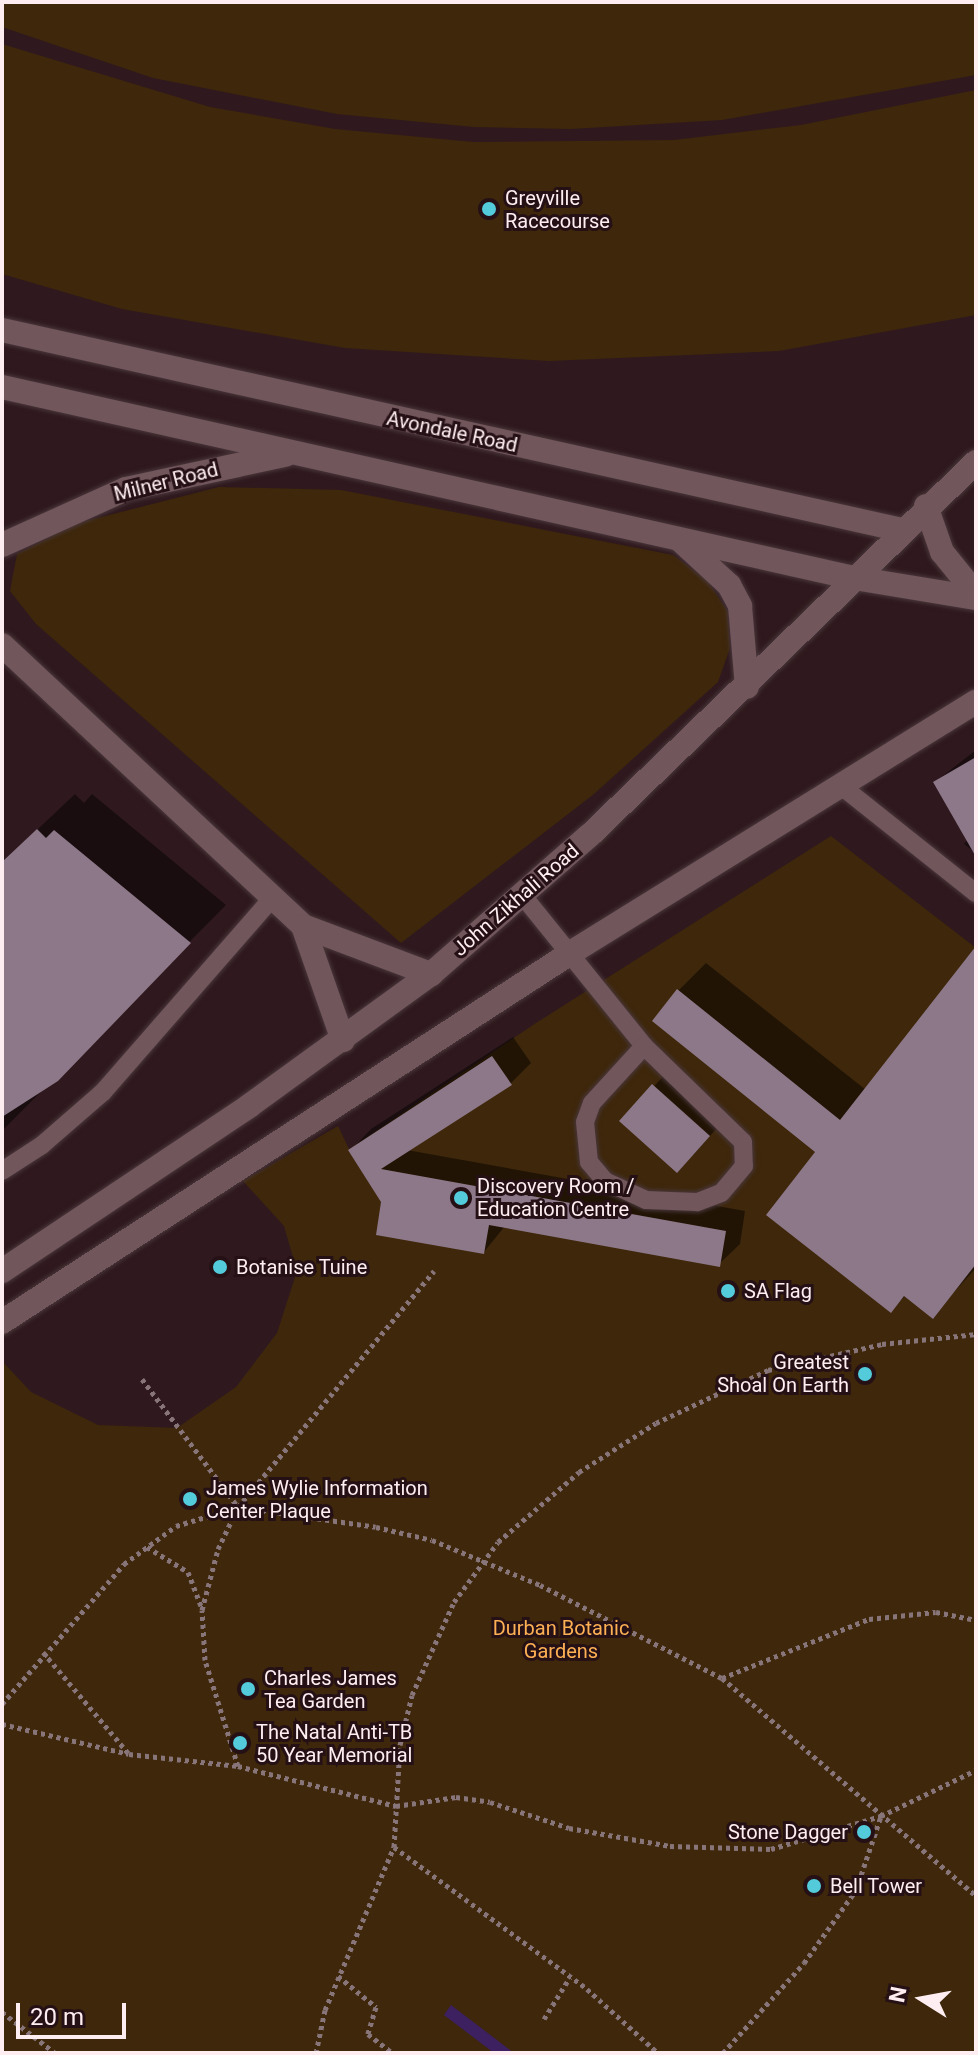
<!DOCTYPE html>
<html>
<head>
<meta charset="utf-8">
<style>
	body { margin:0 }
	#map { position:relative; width:978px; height:2055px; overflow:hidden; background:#2f191e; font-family:Roboto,sans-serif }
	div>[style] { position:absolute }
	.green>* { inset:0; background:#3e270b }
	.water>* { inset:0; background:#3d2060 }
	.shadow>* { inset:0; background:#0007 }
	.building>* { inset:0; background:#8d7889 }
	.path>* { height:5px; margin-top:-2.5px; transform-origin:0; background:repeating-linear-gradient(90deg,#887579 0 4px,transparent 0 8px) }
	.roads { filter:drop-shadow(0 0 2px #49373b) drop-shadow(0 0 2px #49373b) }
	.lane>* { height:18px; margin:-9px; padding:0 9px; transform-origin:9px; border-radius:9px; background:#71565c }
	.street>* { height:24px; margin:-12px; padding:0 12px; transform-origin:12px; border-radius:12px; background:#71565c }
	.secondary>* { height:24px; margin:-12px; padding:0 12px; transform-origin:12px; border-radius:12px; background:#71565c }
	.dots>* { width:22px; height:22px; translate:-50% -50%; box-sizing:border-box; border:4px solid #251015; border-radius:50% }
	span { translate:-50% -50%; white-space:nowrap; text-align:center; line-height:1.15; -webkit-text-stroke:6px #251015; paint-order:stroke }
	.poi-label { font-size:20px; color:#feeef1 }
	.left { translate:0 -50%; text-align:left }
	.right { translate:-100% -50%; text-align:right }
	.street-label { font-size:20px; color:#feeef1 }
	.park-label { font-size:20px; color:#fdb054 }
	.frame { position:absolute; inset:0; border:4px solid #feeef1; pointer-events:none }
	.north { position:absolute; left:882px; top:1959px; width:80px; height:80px; -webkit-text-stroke:6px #251015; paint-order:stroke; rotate:281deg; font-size:22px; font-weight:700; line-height:32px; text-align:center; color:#feeef1 }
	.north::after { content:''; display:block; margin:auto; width:28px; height:36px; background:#feeef1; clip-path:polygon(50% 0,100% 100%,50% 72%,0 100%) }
	.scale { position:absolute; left:16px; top:2003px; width:110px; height:36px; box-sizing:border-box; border:4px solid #feeef1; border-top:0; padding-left:10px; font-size:24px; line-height:28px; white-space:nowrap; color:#feeef1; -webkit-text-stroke:6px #251015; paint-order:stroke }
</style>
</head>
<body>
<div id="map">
	<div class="green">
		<div style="clip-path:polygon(2px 2px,976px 2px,976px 75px,722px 120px,571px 129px,474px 127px,337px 114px,153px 78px,2px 27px)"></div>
		<div style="clip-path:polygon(2px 44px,210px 107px,335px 129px,473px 142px,674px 140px,801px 125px,976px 90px,976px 315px,779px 351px,549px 361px,345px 348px,122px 309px,2px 274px)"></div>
		<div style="clip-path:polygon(219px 487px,341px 490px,673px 555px,707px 580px,728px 612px,730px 648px,718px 682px,594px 794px,401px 943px,36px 624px,10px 591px,17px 554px,78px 523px)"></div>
		<div style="clip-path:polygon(831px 836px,976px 948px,976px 2053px,2px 2053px,2px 1361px,31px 1392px,98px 1425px,177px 1428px,236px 1387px,277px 1333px,297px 1271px,284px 1226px,243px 1181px,338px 1126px,349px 1149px,536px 1023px)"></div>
	</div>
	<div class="water">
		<div style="clip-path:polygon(451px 2005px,514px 2053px,494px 2053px,444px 2015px)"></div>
	</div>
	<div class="shadow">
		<div style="clip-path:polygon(976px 750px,976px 853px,964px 844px,968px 839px,935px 782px)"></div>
		<div style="clip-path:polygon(75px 794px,84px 803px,92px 794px,226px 905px,2px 1131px,2px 863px)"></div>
		<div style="clip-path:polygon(976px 950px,976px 1268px,932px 1316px,906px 1295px,890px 1311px,818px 1151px,678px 991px,706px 963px,866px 1090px)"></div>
		<div style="clip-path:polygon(513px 1037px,531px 1063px,510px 1084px,407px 1150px,745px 1211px,740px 1244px,719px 1264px,505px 1226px,484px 1252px,384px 1202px,351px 1150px,371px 1129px)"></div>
		<div style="clip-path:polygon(669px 1070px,724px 1120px,693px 1155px,622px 1121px)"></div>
	</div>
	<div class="building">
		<div style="clip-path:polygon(976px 757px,976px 857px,933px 782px)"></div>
		<div style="clip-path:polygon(37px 829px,46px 838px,54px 830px,191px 943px,58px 1081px,2px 1117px,2px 862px)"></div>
		<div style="clip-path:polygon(976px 946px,976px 1264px,933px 1319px,904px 1296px,891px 1313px,766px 1215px,815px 1152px,652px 1021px,677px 989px,840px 1120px)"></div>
		<div style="clip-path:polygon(492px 1056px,512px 1085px,381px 1169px,726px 1231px,720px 1267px,489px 1225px,484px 1254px,376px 1235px,381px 1202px,348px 1150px)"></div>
		<div style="clip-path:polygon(652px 1084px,710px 1136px,677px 1173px,619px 1121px)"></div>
	</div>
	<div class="path">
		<div style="left:142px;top:1379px;width:160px;rotate:53.1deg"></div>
		<div style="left:147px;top:1547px;width:48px;rotate:31.4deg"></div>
		<div style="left:188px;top:1572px;width:40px;rotate:69deg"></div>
		<div style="left:43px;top:1652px;width:133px;rotate:49.9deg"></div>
		<div style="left:722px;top:1678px;width:158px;rotate:-21.9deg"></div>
		<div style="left:869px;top:1619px;width:67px;rotate:-6deg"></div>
		<div style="left:936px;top:1612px;width:41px;rotate:11.3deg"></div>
		<div style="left:2px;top:1704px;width:186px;rotate:-48.9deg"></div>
		<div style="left:124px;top:1564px;width:64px;rotate:-36.2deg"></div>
		<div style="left:176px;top:1526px;width:65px;rotate:-17deg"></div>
		<div style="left:238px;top:1507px;width:139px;rotate:8.2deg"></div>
		<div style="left:376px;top:1527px;width:57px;rotate:13.1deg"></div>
		<div style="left:432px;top:1540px;width:117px;rotate:22.6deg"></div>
		<div style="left:540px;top:1585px;width:204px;rotate:27.1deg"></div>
		<div style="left:722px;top:1678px;width:335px;rotate:40.6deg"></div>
		<div style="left:2px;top:1724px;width:130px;rotate:13.3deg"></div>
		<div style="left:129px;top:1754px;width:110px;rotate:6.3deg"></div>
		<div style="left:238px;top:1766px;width:163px;rotate:14.2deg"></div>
		<div style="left:396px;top:1806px;width:61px;rotate:-8.5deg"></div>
		<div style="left:456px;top:1797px;width:34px;rotate:8deg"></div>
		<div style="left:490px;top:1802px;width:83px;rotate:18.2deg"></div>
		<div style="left:569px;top:1828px;width:103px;rotate:10.1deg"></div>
		<div style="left:670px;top:1846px;width:101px;rotate:1.7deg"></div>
		<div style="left:771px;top:1849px;width:115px;rotate:-16.7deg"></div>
		<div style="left:881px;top:1816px;width:106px;rotate:-25.8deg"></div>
		<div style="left:238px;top:1766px;width:111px;rotate:-107.3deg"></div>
		<div style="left:205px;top:1660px;width:50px;rotate:-93.4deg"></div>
		<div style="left:202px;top:1610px;width:63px;rotate:-75.3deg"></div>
		<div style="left:218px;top:1549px;width:47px;rotate:-64.5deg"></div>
		<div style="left:238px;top:1507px;width:307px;rotate:-50.3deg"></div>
		<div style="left:394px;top:1847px;width:240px;rotate:36.3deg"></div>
		<div style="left:587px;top:1989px;width:96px;rotate:42deg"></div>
		<div style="left:338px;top:1976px;width:49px;rotate:39.2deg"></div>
		<div style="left:376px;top:2007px;width:28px;rotate:107deg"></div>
		<div style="left:368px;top:2034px;width:31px;rotate:38deg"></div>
		<div style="left:2px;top:2012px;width:67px;rotate:37.7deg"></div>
		<div style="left:544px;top:2019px;width:49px;rotate:-58.2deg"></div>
		<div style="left:316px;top:2053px;width:44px;rotate:-78.2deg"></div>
		<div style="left:325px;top:2010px;width:177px;rotate:-67.1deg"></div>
		<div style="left:394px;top:1847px;width:102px;rotate:-86.6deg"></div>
		<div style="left:400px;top:1745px;width:51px;rotate:-76.5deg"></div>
		<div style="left:412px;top:1695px;width:102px;rotate:-65.7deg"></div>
		<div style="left:454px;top:1602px;width:74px;rotate:-53.7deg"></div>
		<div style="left:498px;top:1542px;width:107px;rotate:-40.8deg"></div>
		<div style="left:579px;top:1472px;width:91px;rotate:-32.5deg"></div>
		<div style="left:656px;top:1423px;width:124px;rotate:-25.3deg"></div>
		<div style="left:768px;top:1370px;width:117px;rotate:-12.8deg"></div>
		<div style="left:882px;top:1344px;width:95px;rotate:-6.1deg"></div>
		<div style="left:723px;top:2053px;width:121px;rotate:-48deg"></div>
		<div style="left:804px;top:1963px;width:90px;rotate:-54.5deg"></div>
		<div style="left:856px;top:1890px;width:78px;rotate:-71.3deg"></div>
	</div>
	<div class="roads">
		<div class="lane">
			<div style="left:840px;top:785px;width:174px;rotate:38.5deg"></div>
			<div style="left:523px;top:896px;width:193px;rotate:51.1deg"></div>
			<div style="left:644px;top:1046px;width:138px;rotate:44.1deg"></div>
			<div style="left:743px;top:1142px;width:24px;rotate:88deg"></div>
			<div style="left:744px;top:1166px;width:35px;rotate:130deg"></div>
			<div style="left:721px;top:1193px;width:26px;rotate:159deg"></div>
			<div style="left:697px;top:1202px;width:51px;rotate:-177.8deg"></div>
			<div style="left:646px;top:1200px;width:45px;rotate:-155.1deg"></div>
			<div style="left:605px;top:1181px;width:25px;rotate:-130deg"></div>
			<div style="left:589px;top:1162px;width:40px;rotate:-95.7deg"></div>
			<div style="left:585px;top:1122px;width:20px;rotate:-70deg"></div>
			<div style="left:592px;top:1103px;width:77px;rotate:-47.6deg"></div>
			<div style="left:2px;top:1171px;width:48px;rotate:-33deg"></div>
			<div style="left:42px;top:1145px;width:81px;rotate:-41deg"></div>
			<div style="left:103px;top:1092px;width:259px;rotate:-48.9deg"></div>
		</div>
		<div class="street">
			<div style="left:2px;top:330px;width:922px;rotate:12.53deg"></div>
			<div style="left:2px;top:387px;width:873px;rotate:12.64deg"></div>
			<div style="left:2px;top:545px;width:136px;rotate:-24.3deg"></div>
			<div style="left:126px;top:489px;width:163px;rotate:-12.1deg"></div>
			<div style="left:2px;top:645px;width:412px;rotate:43deg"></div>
			<div style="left:303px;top:926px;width:137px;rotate:20.6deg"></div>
			<div style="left:303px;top:926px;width:121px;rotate:70.7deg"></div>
		</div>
		<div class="secondary">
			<div style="left:926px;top:506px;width:49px;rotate:70.8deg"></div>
			<div style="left:942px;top:552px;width:54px;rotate:51deg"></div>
			<div style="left:680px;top:540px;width:67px;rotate:42.6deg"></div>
			<div style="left:729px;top:585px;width:24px;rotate:62deg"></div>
			<div style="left:740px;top:606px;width:81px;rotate:85.1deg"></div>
			<div style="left:854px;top:578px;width:124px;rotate:9.3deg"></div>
			<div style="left:2px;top:1271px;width:297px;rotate:-33.7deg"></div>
			<div style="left:249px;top:1106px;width:225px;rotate:-36deg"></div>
			<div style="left:431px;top:974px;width:211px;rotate:-41.2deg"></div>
			<div style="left:590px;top:835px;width:537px;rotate:-44.02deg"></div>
			<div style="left:2px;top:1322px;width:676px;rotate:-32.98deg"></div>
			<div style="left:569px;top:954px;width:479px;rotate:-31.8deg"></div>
		</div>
	</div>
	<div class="dots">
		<div style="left:489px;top:209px;background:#53cbda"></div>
		<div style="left:461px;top:1198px;background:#53cbda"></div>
		<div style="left:220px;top:1267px;background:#53cbda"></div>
		<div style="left:728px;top:1291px;background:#53cbda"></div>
		<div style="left:865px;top:1374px;background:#53cbda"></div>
		<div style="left:190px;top:1499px;background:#53cbda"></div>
		<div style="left:248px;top:1689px;background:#53cbda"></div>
		<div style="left:240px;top:1743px;background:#53cbda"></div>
		<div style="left:864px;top:1832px;background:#53cbda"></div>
		<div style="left:814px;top:1886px;background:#53cbda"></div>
	</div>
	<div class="poi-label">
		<span class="left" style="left:505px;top:210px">Greyville<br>Racecourse</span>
		<span class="left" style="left:477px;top:1198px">Discovery Room /<br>Education Centre</span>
		<span class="left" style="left:236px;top:1267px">Botanise Tuine</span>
		<span class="left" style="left:744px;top:1291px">SA Flag</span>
		<span class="right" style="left:849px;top:1374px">Greatest<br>Shoal On Earth</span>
		<span class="left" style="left:206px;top:1500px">James Wylie Information<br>Center Plaque</span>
		<span class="left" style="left:264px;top:1690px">Charles James<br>Tea Garden</span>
		<span class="left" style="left:256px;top:1744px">The Natal Anti-TB<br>50 Year Memorial</span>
		<span class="right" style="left:848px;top:1832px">Stone Dagger</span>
		<span class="left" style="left:830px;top:1886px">Bell Tower</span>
	</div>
	<div class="street-label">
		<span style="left:452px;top:432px;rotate:12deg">Avondale Road</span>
		<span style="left:166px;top:482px;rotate:-14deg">Milner Road</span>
		<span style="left:516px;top:900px;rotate:-41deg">John Zikhali Road</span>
	</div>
	<div class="park-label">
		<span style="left:561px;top:1640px">Durban Botanic<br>Gardens</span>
	</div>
	<div class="frame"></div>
	<div class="north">N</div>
	<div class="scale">20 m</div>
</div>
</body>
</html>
